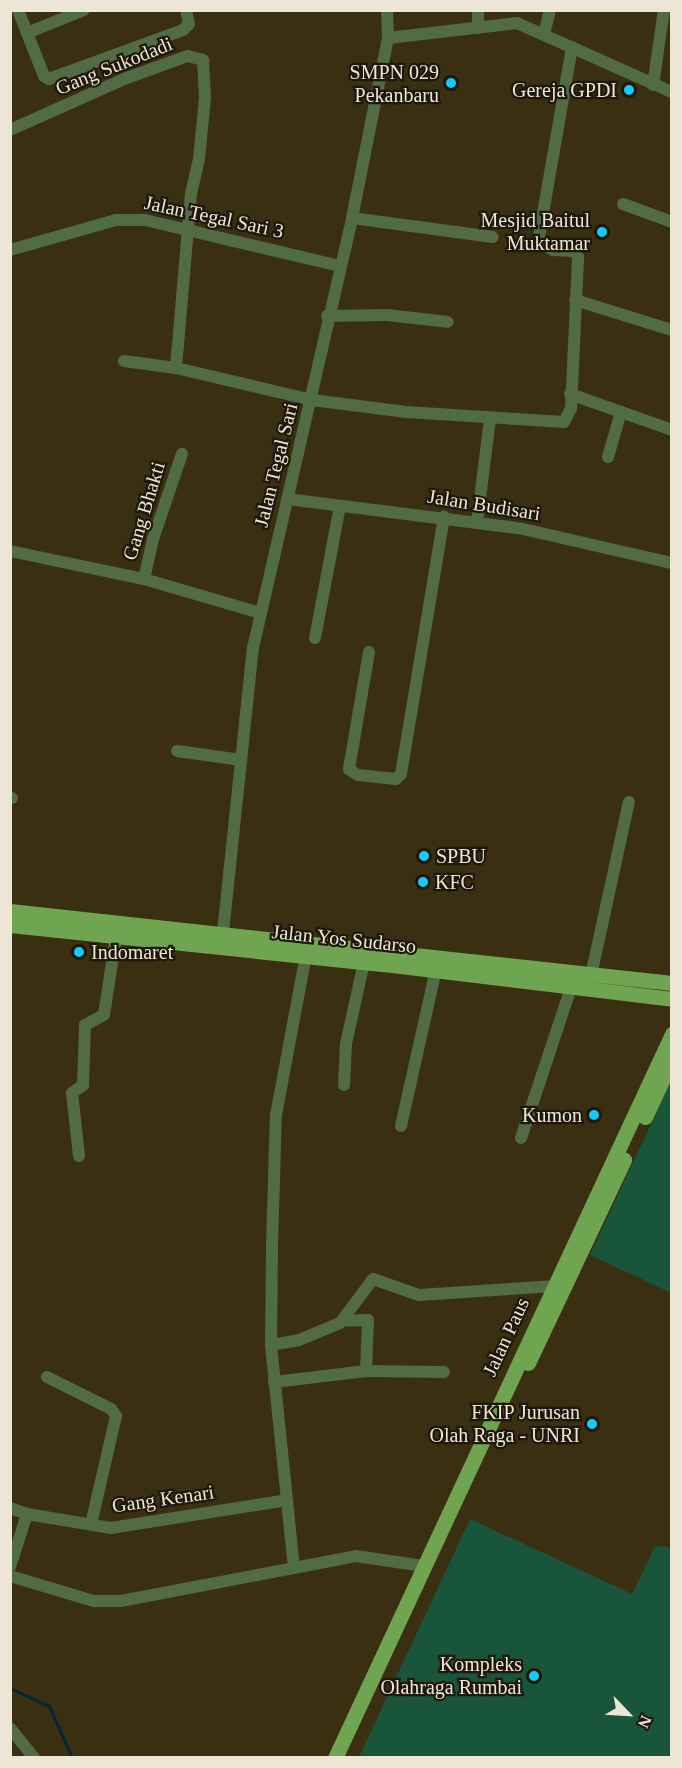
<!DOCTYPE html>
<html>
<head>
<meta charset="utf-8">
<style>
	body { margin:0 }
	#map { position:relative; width:682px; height:1768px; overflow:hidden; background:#3b2f11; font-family:Georgia,serif }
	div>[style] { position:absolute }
	.green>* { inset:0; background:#18553a }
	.stream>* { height:3px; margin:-1.5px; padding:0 1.5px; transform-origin:1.5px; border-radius:1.5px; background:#032439 }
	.minor>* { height:12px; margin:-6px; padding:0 6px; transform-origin:6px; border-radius:6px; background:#516b44 }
	.major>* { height:15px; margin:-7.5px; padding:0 7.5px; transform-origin:7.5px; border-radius:7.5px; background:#6fa551 }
	.dots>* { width:16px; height:16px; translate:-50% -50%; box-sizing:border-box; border:3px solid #1d180b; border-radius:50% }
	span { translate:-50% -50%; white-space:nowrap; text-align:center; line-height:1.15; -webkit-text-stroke:4.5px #1d180b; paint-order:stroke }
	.street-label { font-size:20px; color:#eee6d5 }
	.poi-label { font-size:20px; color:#eee6d5 }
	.right { translate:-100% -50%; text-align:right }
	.left { translate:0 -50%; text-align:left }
	.frame { position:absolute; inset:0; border:12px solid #eee6d5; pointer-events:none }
	.north { position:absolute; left:598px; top:1684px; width:60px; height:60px; -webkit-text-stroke:4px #1d180b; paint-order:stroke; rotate:115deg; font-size:16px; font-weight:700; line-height:24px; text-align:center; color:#eee6d5 }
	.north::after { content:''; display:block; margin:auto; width:21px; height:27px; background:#eee6d5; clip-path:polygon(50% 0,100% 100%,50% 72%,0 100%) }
</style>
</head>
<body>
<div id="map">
	<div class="green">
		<div style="clip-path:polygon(671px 1081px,671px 1293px,590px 1255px)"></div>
		<div style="clip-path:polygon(470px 1519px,632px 1594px,655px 1546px,671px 1547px,671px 1757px,359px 1757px)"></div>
	</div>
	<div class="stream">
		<div style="left:10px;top:1688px;width:43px;rotate:24.8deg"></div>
		<div style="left:49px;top:1706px;width:57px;rotate:66.1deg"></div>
	</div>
	<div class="minor">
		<div style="left:18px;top:10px;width:71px;rotate:68.5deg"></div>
		<div style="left:44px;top:76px;width:6px;rotate:31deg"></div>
		<div style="left:49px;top:79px;width:143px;rotate:-20.1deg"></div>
		<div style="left:183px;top:30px;width:8px;rotate:-45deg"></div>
		<div style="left:189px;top:24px;width:14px;rotate:-102deg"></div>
		<div style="left:478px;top:10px;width:18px;rotate:90deg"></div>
		<div style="left:27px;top:33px;width:61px;rotate:-22deg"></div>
		<div style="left:544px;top:34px;width:25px;rotate:-76deg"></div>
		<div style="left:388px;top:38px;width:130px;rotate:-6.6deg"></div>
		<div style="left:517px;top:23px;width:170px;rotate:24deg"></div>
		<div style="left:653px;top:85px;width:76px;rotate:-81.7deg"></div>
		<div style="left:10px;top:130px;width:125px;rotate:-24.1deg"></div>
		<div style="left:124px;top:79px;width:68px;rotate:-19.8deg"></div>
		<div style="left:188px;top:56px;width:16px;rotate:15deg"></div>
		<div style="left:203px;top:60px;width:38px;rotate:87deg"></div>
		<div style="left:205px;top:98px;width:61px;rotate:95.6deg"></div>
		<div style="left:199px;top:159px;width:35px;rotate:103deg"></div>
		<div style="left:191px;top:193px;width:176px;rotate:94.9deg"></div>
		<div style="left:623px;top:204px;width:52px;rotate:20.2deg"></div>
		<div style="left:352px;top:218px;width:142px;rotate:7.7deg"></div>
		<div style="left:10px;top:250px;width:110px;rotate:-15.8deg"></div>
		<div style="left:116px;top:220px;width:29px"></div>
		<div style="left:145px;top:220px;width:199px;rotate:13.3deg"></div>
		<div style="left:575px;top:300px;width:102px;rotate:17.2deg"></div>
		<div style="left:327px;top:316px;width:60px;rotate:-1deg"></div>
		<div style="left:387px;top:315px;width:61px;rotate:6.5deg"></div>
		<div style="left:124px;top:361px;width:52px;rotate:7.7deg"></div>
		<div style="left:176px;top:368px;width:140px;rotate:13.2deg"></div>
		<div style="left:312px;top:400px;width:95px;rotate:7.3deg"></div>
		<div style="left:406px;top:412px;width:158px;rotate:3.6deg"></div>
		<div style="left:564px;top:422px;width:16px;rotate:-63deg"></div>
		<div style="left:571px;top:408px;width:151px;rotate:-87.3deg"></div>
		<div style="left:578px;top:257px;width:7px;rotate:-124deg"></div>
		<div style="left:574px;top:251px;width:21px;rotate:-177deg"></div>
		<div style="left:553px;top:250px;width:17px;rotate:-152deg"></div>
		<div style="left:538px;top:242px;width:198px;rotate:-80.1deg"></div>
		<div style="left:570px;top:394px;width:108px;rotate:19.4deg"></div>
		<div style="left:608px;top:457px;width:47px;rotate:-73.9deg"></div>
		<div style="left:287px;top:499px;width:238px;rotate:7.2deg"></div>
		<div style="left:523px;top:529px;width:153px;rotate:12.9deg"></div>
		<div style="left:477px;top:522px;width:104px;rotate:-82.8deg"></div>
		<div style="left:10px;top:551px;width:137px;rotate:11.8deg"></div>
		<div style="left:144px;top:579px;width:121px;rotate:16.3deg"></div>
		<div style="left:144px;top:579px;width:41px;rotate:-77.3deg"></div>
		<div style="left:153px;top:539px;width:90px;rotate:-71.2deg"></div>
		<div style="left:315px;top:638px;width:134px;rotate:-79.3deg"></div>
		<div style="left:369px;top:652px;width:119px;rotate:99.7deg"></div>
		<div style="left:349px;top:769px;width:11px;rotate:34deg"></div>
		<div style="left:358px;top:775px;width:38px;rotate:6deg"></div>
		<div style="left:396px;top:779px;width:7px;rotate:-45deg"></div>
		<div style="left:401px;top:774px;width:261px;rotate:-80.5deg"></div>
		<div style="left:177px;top:751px;width:65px;rotate:8deg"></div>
		<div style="left:10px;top:798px;width:2px"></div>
		<div style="left:223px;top:932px;width:286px;rotate:-84deg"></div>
		<div style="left:253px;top:648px;width:441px;rotate:-77deg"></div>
		<div style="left:352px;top:218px;width:184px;rotate:-78.7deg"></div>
		<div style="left:388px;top:38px;width:28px;rotate:-92deg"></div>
		<div style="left:592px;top:971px;width:173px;rotate:-77.7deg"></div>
		<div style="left:344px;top:1085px;width:41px;rotate:-87.2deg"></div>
		<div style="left:346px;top:1044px;width:84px;rotate:-77.6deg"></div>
		<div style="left:401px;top:1126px;width:160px;rotate:-77.4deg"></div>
		<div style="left:521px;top:1138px;width:161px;rotate:-71.6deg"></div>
		<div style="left:79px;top:1156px;width:63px;rotate:-96.3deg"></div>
		<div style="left:72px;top:1093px;width:14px;rotate:-36deg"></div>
		<div style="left:83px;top:1085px;width:60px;rotate:-88.1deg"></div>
		<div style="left:85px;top:1025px;width:21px;rotate:-28deg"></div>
		<div style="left:104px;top:1015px;width:79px;rotate:-81.3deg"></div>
		<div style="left:271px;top:1345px;width:28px;rotate:-10deg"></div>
		<div style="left:299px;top:1340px;width:44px;rotate:-22.5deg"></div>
		<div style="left:340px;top:1323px;width:55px;rotate:-53.1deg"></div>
		<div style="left:373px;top:1279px;width:49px;rotate:19.2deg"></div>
		<div style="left:419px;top:1295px;width:134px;rotate:-3.8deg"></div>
		<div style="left:366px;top:1371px;width:78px;rotate:0.7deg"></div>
		<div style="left:47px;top:1377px;width:72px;rotate:26.6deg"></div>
		<div style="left:111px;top:1409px;width:9px;rotate:54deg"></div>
		<div style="left:116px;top:1416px;width:111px;rotate:103deg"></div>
		<div style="left:274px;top:1382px;width:93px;rotate:-6.8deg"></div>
		<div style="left:366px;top:1371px;width:51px;rotate:-87.8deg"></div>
		<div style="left:368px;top:1320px;width:25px;rotate:178deg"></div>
		<div style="left:10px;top:1508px;width:18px;rotate:19deg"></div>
		<div style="left:27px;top:1514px;width:85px;rotate:9.5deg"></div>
		<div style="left:111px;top:1528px;width:178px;rotate:-9deg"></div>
		<div style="left:10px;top:1567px;width:56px;rotate:-72.2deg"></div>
		<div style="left:294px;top:1568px;width:224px;rotate:-95.9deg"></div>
		<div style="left:271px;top:1345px;width:99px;rotate:-89.4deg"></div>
		<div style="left:272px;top:1246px;width:131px;rotate:-88.3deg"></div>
		<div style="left:276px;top:1115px;width:163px;rotate:-79.4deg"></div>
		<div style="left:10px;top:1576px;width:88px;rotate:16.6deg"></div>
		<div style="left:94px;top:1601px;width:27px"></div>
		<div style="left:121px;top:1601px;width:239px;rotate:-10.8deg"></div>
		<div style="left:356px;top:1556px;width:68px;rotate:8.5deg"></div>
		<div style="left:10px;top:1728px;width:38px;rotate:51deg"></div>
	</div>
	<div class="major">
		<div style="left:10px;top:911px;width:666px;rotate:6.21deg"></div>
		<div style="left:10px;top:925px;width:376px;rotate:6deg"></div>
		<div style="left:384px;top:964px;width:290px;rotate:6.9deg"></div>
		<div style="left:645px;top:1117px;width:63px;rotate:-64.7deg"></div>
		<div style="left:528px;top:1363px;width:225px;rotate:-64.7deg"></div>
		<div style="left:335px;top:1758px;width:799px;rotate:-65.04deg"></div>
	</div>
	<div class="dots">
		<div style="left:451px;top:83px;background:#15cafb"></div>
		<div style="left:629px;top:90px;background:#15cafb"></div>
		<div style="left:602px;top:232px;background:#15cafb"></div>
		<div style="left:424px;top:856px;background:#15cafb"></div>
		<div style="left:423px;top:882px;background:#15cafb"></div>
		<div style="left:79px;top:952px;background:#15cafb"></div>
		<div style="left:594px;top:1115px;background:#15cafb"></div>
		<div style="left:592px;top:1424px;background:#15cafb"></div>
		<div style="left:534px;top:1676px;background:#15cafb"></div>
	</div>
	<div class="street-label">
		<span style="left:114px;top:66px;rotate:-22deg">Gang Sukodadi</span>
		<span style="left:214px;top:217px;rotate:12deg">Jalan Tegal Sari 3</span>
		<span style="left:276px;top:465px;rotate:-76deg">Jalan Tegal Sari</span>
		<span style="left:484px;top:505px;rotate:9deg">Jalan Budisari</span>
		<span style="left:144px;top:511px;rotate:-73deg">Gang Bhakti</span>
		<span style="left:344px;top:939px;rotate:6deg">Jalan Yos Sudarso</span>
		<span style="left:506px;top:1337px;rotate:-65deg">Jalan Paus</span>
		<span style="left:163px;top:1499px;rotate:-8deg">Gang Kenari</span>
	</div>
	<div class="poi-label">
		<span class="right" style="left:439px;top:84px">SMPN 029<br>Pekanbaru</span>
		<span class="right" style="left:617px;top:90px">Gereja GPDI</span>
		<span class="right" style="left:590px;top:232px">Mesjid Baitul<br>Muktamar</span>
		<span class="left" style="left:436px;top:856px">SPBU</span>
		<span class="left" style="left:435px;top:882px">KFC</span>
		<span class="left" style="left:91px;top:952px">Indomaret</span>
		<span class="right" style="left:582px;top:1115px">Kumon</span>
		<span class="right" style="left:580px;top:1424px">FKIP Jurusan<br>Olah Raga - UNRI</span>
		<span class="right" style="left:522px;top:1676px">Kompleks<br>Olahraga Rumbai</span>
	</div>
	<div class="frame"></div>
	<div class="north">N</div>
</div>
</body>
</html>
